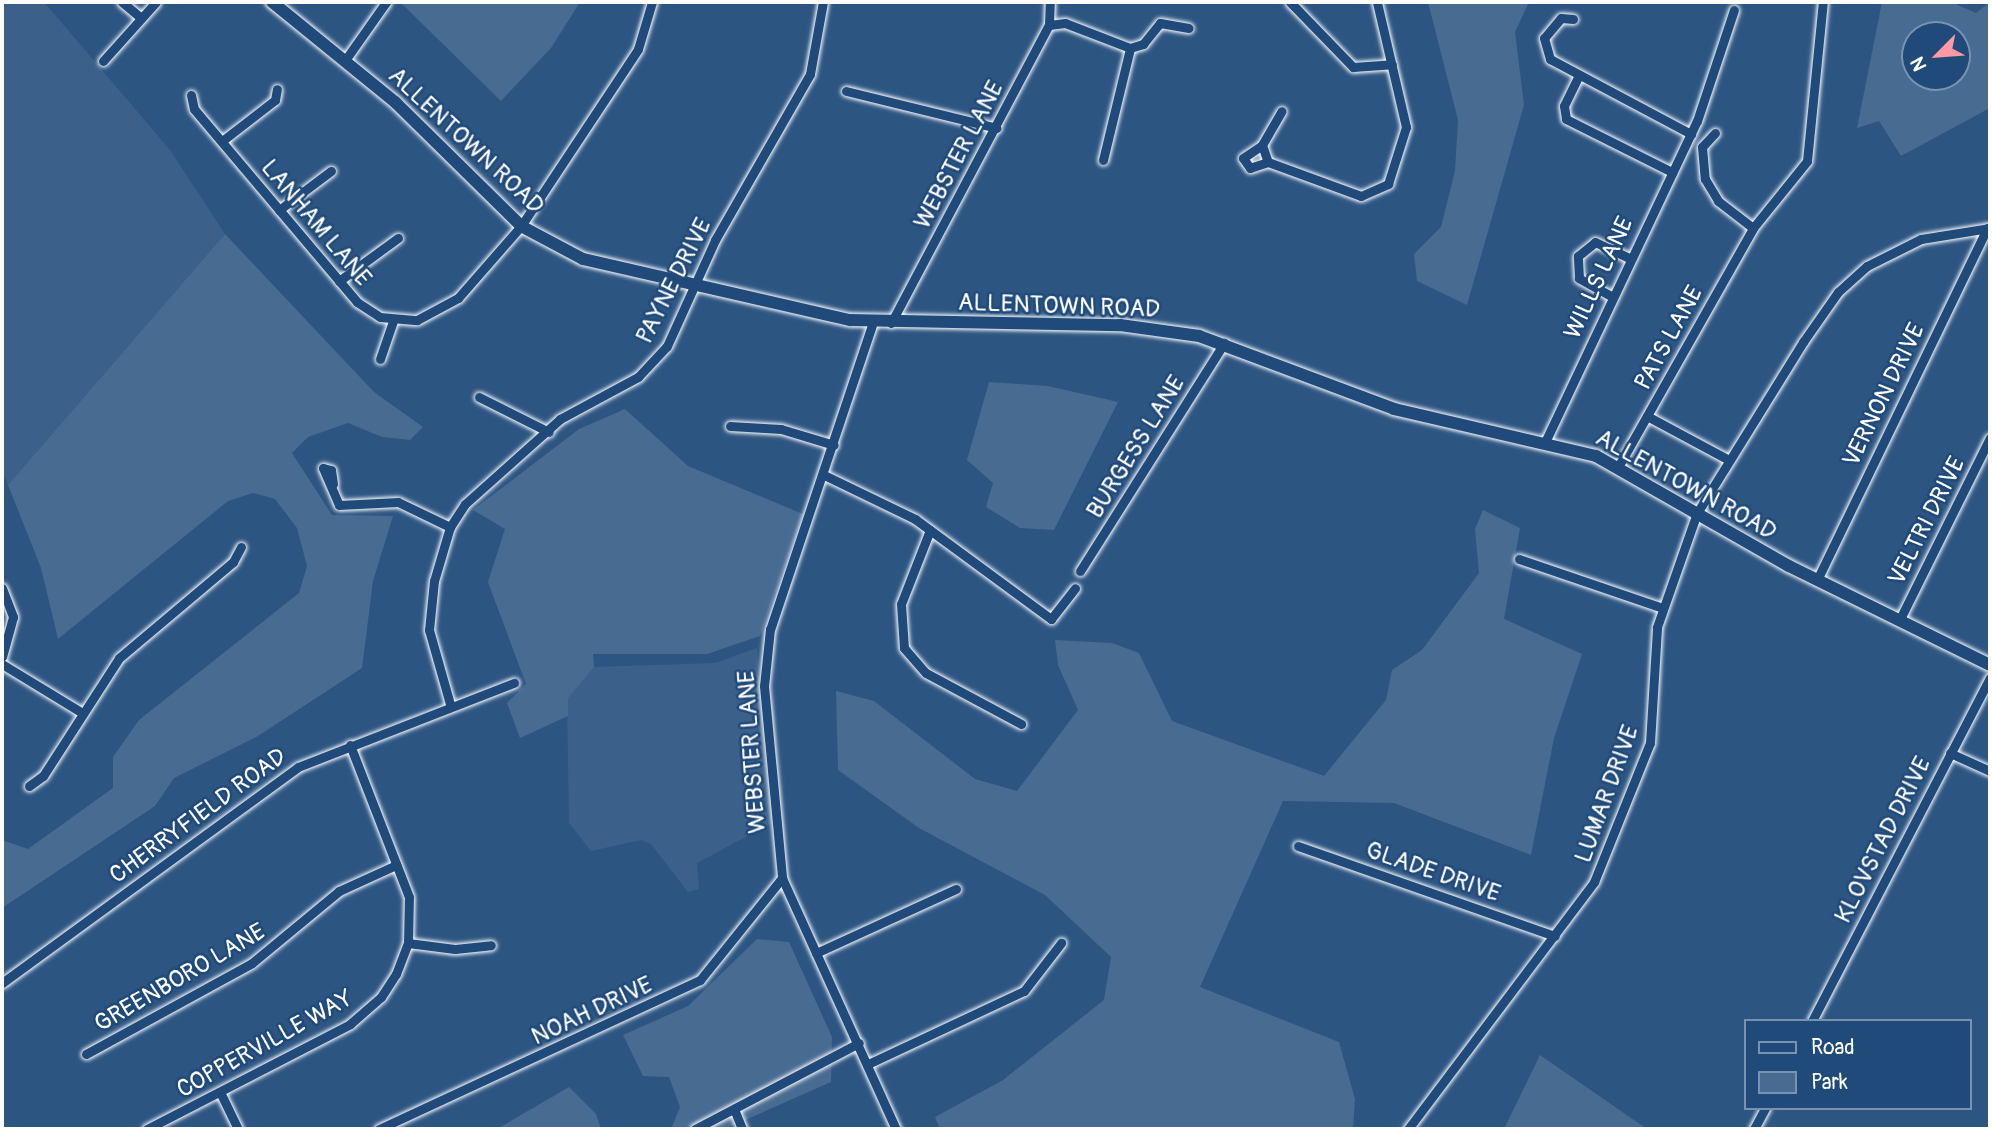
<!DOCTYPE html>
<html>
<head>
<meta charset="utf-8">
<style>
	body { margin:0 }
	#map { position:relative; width:1992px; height:1131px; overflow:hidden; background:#2c5582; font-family:Pangolin,sans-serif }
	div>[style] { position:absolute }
	.built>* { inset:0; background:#3b618b }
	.green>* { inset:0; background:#486b92 }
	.roads { filter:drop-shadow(0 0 2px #fff) drop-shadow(0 0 2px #fff) }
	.minor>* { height:9px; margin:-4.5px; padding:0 4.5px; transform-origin:4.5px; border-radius:4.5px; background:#1f4a7a }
	.major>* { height:12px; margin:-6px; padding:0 6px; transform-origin:6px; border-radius:6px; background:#1f4a7a }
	span { translate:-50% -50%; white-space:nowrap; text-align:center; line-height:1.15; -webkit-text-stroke:5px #1f4a7a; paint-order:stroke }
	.street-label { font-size:24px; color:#fff }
	.frame { position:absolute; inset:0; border:4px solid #fff; pointer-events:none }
	.legend { position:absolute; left:1744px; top:1019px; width:228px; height:91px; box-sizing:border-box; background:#1f4a7a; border:2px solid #7992af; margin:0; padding:9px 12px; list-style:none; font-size:21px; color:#fff }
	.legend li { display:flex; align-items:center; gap:14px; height:35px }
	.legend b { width:35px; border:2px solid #7992af }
	.north { position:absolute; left:1901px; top:21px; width:70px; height:70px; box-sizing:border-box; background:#1f4a7a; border:2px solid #7992af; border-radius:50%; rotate:245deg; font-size:19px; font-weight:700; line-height:28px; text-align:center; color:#fff }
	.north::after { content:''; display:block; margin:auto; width:24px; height:32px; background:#ff9aa2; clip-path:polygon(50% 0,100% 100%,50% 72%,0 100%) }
</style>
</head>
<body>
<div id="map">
	<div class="built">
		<div style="clip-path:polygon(2px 2px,44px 2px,170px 150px,225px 234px,8px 485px,2px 471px)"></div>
		<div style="clip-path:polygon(757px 648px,772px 823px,697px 863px,699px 889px,688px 892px,651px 844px,641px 840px,591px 851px,569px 823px,567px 698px,594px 667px,715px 663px)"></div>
	</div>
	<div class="green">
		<div style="clip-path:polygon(400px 2px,580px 2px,551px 48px,501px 101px)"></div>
		<div style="clip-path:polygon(1428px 2px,1529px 2px,1515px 32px,1524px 105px,1467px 305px,1417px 281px,1414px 254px,1441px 227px,1455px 171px,1458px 120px)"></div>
		<div style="clip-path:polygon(evenodd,1882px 2px,1951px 2px,1976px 13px,1990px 2px,1990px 108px,1901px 156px,1879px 121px,1857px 128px,1882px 2px,1915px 35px,1957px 35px,1957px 77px,1915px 77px,1915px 35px)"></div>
		<div style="clip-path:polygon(225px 234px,374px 392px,423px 427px,410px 440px,382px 437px,348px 423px,308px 437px,292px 453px,332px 515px,393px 516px,373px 581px,362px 668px,258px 736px,174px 778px,155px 806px,2px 908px,2px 840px,28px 849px,113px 788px,113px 757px,139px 720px,299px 593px,307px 566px,297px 528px,275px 499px,253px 493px,228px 501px,58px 639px,41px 568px,8px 485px)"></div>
		<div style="clip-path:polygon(989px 382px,1048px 386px,1118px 402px,1054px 530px,1020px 528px,986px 507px,993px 483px,967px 460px)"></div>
		<div style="clip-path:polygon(625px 409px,688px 466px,803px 514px,760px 636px,707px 654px,593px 654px,594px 667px,568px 698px,568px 716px,520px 738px,507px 703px,526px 684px,488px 582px,505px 529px,473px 510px,579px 429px)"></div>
		<div style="clip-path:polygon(1483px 510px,1520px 528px,1504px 619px,1582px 654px,1554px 738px,1531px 855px,1394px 803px,1283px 801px,1200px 987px,1339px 1042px,1355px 1099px,1353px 1129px,940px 1129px,935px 1117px,1003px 1080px,1104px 1000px,1111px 957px,1045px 895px,919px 828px,838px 770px,836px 691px,874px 701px,975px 779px,1017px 791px,1078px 710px,1058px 665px,1055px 640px,1112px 643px,1139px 653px,1172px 721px,1324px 776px,1386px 700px,1392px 670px,1422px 650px,1479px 573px,1475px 529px)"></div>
		<div style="clip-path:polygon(757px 939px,789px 942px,832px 1037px,831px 1082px,725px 1129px,671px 1129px,680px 1107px,669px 1077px,643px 1076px,623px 1035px,688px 1006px)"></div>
		<div style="clip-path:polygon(1540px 1055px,1647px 1129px,1504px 1129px)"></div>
		<div style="clip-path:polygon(569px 1087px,596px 1114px,601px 1129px,497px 1129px)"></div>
	</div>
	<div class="roads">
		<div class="minor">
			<div style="left:122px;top:2px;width:25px;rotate:40deg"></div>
			<div style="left:1290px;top:2px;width:91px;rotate:45.9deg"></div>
			<div style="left:1353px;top:67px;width:39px;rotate:-4deg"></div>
			<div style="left:1573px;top:19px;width:12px;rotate:-175deg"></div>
			<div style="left:1561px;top:18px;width:26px;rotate:130deg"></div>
			<div style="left:1544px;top:38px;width:22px;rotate:74deg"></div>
			<div style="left:1550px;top:59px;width:160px;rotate:28deg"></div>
			<div style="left:1049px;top:25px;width:16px;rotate:-7deg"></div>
			<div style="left:1065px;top:23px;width:70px;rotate:21deg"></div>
			<div style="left:1130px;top:48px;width:14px;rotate:-17deg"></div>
			<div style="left:1143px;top:44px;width:27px;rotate:-51deg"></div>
			<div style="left:1160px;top:23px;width:29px;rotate:10deg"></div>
			<div style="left:346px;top:59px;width:70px;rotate:-54.9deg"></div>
			<div style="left:103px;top:61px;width:79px;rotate:-48.1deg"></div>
			<div style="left:1579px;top:75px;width:34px;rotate:116deg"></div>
			<div style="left:1564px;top:106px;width:13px;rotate:81deg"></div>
			<div style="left:1566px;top:119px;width:119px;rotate:26.6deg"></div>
			<div style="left:846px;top:91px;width:155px;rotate:13.8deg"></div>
			<div style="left:191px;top:95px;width:14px;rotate:78deg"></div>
			<div style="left:194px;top:109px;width:253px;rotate:49.8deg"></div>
			<div style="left:357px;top:302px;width:27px;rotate:33deg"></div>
			<div style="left:380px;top:317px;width:37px;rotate:5deg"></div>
			<div style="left:417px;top:320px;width:47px;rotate:-28.2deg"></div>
			<div style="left:458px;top:298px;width:96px;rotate:-48.8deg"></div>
			<div style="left:521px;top:226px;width:212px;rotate:-56.5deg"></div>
			<div style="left:638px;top:49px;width:49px;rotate:-73.4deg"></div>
			<div style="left:1715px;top:133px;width:19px;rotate:133deg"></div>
			<div style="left:1702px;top:147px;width:32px;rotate:85deg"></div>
			<div style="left:1705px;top:179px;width:26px;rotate:59deg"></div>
			<div style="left:1718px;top:201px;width:44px;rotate:37.6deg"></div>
			<div style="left:222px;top:141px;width:67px;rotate:-37.7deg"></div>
			<div style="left:275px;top:100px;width:11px;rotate:-80deg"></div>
			<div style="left:1262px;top:145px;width:18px;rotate:71deg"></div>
			<div style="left:1268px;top:162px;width:99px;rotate:20.1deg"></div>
			<div style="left:1361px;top:196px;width:30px;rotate:-24deg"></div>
			<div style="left:1388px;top:184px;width:60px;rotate:-72.5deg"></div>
			<div style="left:1406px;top:127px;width:128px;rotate:-103.1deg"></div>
			<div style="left:1103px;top:160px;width:115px;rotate:-76.4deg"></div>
			<div style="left:1268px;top:162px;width:19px;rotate:162deg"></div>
			<div style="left:1250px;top:168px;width:12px;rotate:-125deg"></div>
			<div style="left:1243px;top:158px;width:23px;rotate:-34deg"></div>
			<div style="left:1262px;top:145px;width:39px;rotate:-60deg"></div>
			<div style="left:279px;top:210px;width:65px;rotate:-36.9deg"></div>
			<div style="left:339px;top:281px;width:73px;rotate:-36.1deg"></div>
			<div style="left:1611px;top:296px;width:37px;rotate:-151deg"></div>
			<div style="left:1579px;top:278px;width:22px;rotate:-93deg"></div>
			<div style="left:1578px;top:256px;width:22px;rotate:-39deg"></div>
			<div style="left:1595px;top:242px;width:38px;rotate:25deg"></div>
			<div style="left:873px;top:322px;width:324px;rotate:108.5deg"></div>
			<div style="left:770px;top:629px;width:57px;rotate:96deg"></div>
			<div style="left:764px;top:686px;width:193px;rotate:84.6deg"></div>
			<div style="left:782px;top:878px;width:276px;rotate:65.6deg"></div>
			<div style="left:891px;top:323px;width:337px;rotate:-62.1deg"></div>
			<div style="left:1049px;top:25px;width:23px;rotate:-88deg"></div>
			<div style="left:380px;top:359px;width:40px;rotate:-71.1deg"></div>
			<div style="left:479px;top:397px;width:78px;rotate:26.6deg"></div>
			<div style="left:1647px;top:416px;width:93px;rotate:28.2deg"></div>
			<div style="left:730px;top:426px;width:51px;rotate:3.4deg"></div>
			<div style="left:781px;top:429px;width:55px;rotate:16.8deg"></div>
			<div style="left:1546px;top:440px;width:353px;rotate:-64.7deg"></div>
			<div style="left:1697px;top:121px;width:117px;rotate:-71.6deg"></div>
			<div style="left:1618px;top:467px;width:274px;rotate:-60.5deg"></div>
			<div style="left:1753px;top:228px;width:86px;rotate:-51.1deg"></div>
			<div style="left:1807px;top:161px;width:160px;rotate:-84.3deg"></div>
			<div style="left:824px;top:475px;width:101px;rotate:25.8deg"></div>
			<div style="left:915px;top:519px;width:169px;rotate:36.3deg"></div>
			<div style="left:1051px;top:619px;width:39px;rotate:-52deg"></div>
			<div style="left:333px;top:484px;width:14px;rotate:-98deg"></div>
			<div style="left:331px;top:470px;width:8px;rotate:-166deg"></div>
			<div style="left:323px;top:468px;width:40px;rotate:66.6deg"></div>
			<div style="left:339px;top:505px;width:59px;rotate:-2.9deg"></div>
			<div style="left:398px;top:502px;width:58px;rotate:25.7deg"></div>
			<div style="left:930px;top:530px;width:79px;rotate:111.4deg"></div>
			<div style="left:901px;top:604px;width:44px;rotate:86.1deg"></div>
			<div style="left:904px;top:648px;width:33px;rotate:49deg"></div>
			<div style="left:926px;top:673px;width:108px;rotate:28.2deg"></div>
			<div style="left:1519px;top:559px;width:152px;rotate:18.8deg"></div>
			<div style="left:1080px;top:571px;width:270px;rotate:-57.7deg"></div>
			<div style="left:1817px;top:580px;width:391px;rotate:-64.2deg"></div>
			<div style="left:2px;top:588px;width:31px;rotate:69deg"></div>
			<div style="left:13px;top:617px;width:41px;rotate:105.4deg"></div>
			<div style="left:1899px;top:621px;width:204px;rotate:-63.6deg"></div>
			<div style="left:2px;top:664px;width:92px;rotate:31.3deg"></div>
			<div style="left:450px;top:704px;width:77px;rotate:-105.8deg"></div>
			<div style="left:429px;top:630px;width:49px;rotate:-84.2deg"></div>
			<div style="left:434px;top:581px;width:56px;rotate:-73.5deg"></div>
			<div style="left:450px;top:527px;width:27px;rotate:-57deg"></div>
			<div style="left:465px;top:504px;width:127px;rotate:-41.8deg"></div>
			<div style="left:560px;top:419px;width:89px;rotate:-28.3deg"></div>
			<div style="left:638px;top:377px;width:42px;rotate:-46.9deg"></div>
			<div style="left:667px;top:346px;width:116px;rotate:-65.6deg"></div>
			<div style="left:715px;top:240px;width:191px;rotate:-60.2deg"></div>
			<div style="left:810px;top:74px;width:73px;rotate:-79.8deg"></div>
			<div style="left:1950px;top:753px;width:44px;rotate:24.2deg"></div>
			<div style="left:29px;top:786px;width:17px;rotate:-36deg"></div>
			<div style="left:43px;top:776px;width:140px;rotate:-57.2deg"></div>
			<div style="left:119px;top:658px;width:149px;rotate:-40.1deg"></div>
			<div style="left:233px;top:562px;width:17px;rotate:-62deg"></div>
			<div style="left:1298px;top:846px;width:272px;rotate:19.3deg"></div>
			<div style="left:408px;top:943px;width:47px;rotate:7.3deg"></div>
			<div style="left:455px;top:949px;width:36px;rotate:-6deg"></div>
			<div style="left:816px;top:953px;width:154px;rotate:-24.6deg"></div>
			<div style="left:2px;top:983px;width:366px;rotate:-36.1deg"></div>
			<div style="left:298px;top:767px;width:232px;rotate:-21.3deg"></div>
			<div style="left:1812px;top:1021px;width:386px;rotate:-62.6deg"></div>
			<div style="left:86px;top:1054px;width:189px;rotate:-28.7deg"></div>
			<div style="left:252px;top:963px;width:113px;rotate:-39.6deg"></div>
			<div style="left:339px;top:891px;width:63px;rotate:-24.5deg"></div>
			<div style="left:868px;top:1064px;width:172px;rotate:-25.1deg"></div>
			<div style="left:1024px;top:991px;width:61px;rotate:-52.4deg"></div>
			<div style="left:220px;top:1092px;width:41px;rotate:64.1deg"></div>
			<div style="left:734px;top:1109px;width:22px;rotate:68deg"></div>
			<div style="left:147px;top:1129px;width:229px;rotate:-27.3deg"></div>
			<div style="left:350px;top:1024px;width:41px;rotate:-41.1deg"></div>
			<div style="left:381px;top:997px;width:27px;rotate:-57deg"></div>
			<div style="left:396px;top:974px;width:33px;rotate:-69deg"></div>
			<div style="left:408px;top:943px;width:46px;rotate:-88.8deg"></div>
			<div style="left:409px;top:897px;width:163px;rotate:-111.2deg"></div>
			<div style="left:379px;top:1129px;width:354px;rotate:-24.9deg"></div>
			<div style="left:700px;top:980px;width:131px;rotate:-51.2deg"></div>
			<div style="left:695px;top:1129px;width:185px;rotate:-27.7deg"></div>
			<div style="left:1408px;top:1129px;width:309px;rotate:-53deg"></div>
			<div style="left:1594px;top:882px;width:150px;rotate:-68.1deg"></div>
			<div style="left:1650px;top:743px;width:116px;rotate:-86.5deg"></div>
			<div style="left:1657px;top:627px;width:121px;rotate:-70.7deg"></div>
			<div style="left:1697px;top:513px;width:201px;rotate:-58.2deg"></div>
			<div style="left:1803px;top:342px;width:61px;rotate:-55deg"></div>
			<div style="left:1838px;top:292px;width:39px;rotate:-42deg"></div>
			<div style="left:1867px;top:266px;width:60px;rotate:-26.6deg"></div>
			<div style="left:1921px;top:239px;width:70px;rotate:-9.1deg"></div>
			<div style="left:1754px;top:1129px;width:24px;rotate:-62deg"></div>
		</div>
		<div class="major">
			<div style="left:272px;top:2px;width:159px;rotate:39.1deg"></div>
			<div style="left:395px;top:102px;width:177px;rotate:44.5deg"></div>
			<div style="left:521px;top:226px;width:70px;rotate:28deg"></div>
			<div style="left:583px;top:259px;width:274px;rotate:12.9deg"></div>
			<div style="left:850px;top:320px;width:270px;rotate:1.1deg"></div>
			<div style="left:1120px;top:325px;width:80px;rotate:7.9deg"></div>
			<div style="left:1199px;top:336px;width:208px;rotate:20.5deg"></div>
			<div style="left:1394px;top:409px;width:207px;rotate:13.1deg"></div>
			<div style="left:1596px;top:456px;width:222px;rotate:29.7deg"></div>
			<div style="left:1789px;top:566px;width:224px;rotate:26.2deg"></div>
		</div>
	</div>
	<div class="street-label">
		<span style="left:466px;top:141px;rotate:43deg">ALLENTOWN ROAD</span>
		<span style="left:959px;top:155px;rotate:-62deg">WEBSTER LANE</span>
		<span style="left:316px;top:223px;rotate:50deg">LANHAM LANE</span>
		<span style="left:1599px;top:278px;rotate:-65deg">WILLS LANE</span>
		<span style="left:674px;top:281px;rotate:-63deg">PAYNE DRIVE</span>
		<span style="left:1059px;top:306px;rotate:2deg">ALLENTOWN ROAD</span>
		<span style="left:1669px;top:338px;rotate:-61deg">PATS LANE</span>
		<span style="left:1884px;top:395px;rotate:-64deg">VERNON DRIVE</span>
		<span style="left:1136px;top:447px;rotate:-58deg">BURGESS LANE</span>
		<span style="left:1686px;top:485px;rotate:29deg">ALLENTOWN ROAD</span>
		<span style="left:1927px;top:521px;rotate:-63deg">VELTRI DRIVE</span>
		<span style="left:752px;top:752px;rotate:-94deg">WEBSTER LANE</span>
		<span style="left:1607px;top:794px;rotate:-70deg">LUMAR DRIVE</span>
		<span style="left:198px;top:816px;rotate:-36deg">CHERRYFIELD ROAD</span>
		<span style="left:1883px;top:840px;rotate:-63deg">KLOVSTAD DRIVE</span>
		<span style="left:1433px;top:872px;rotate:19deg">GLADE DRIVE</span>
		<span style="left:180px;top:978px;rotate:-30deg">GREENBORO LANE</span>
		<span style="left:592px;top:1011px;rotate:-25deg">NOAH DRIVE</span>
		<span style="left:265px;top:1044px;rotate:-29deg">COPPERVILLE WAY</span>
	</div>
	<div class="frame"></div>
	<ul class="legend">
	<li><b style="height:9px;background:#1f4a7a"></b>Road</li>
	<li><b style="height:19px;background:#486b92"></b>Park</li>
	</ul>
	<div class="north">N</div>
</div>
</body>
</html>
